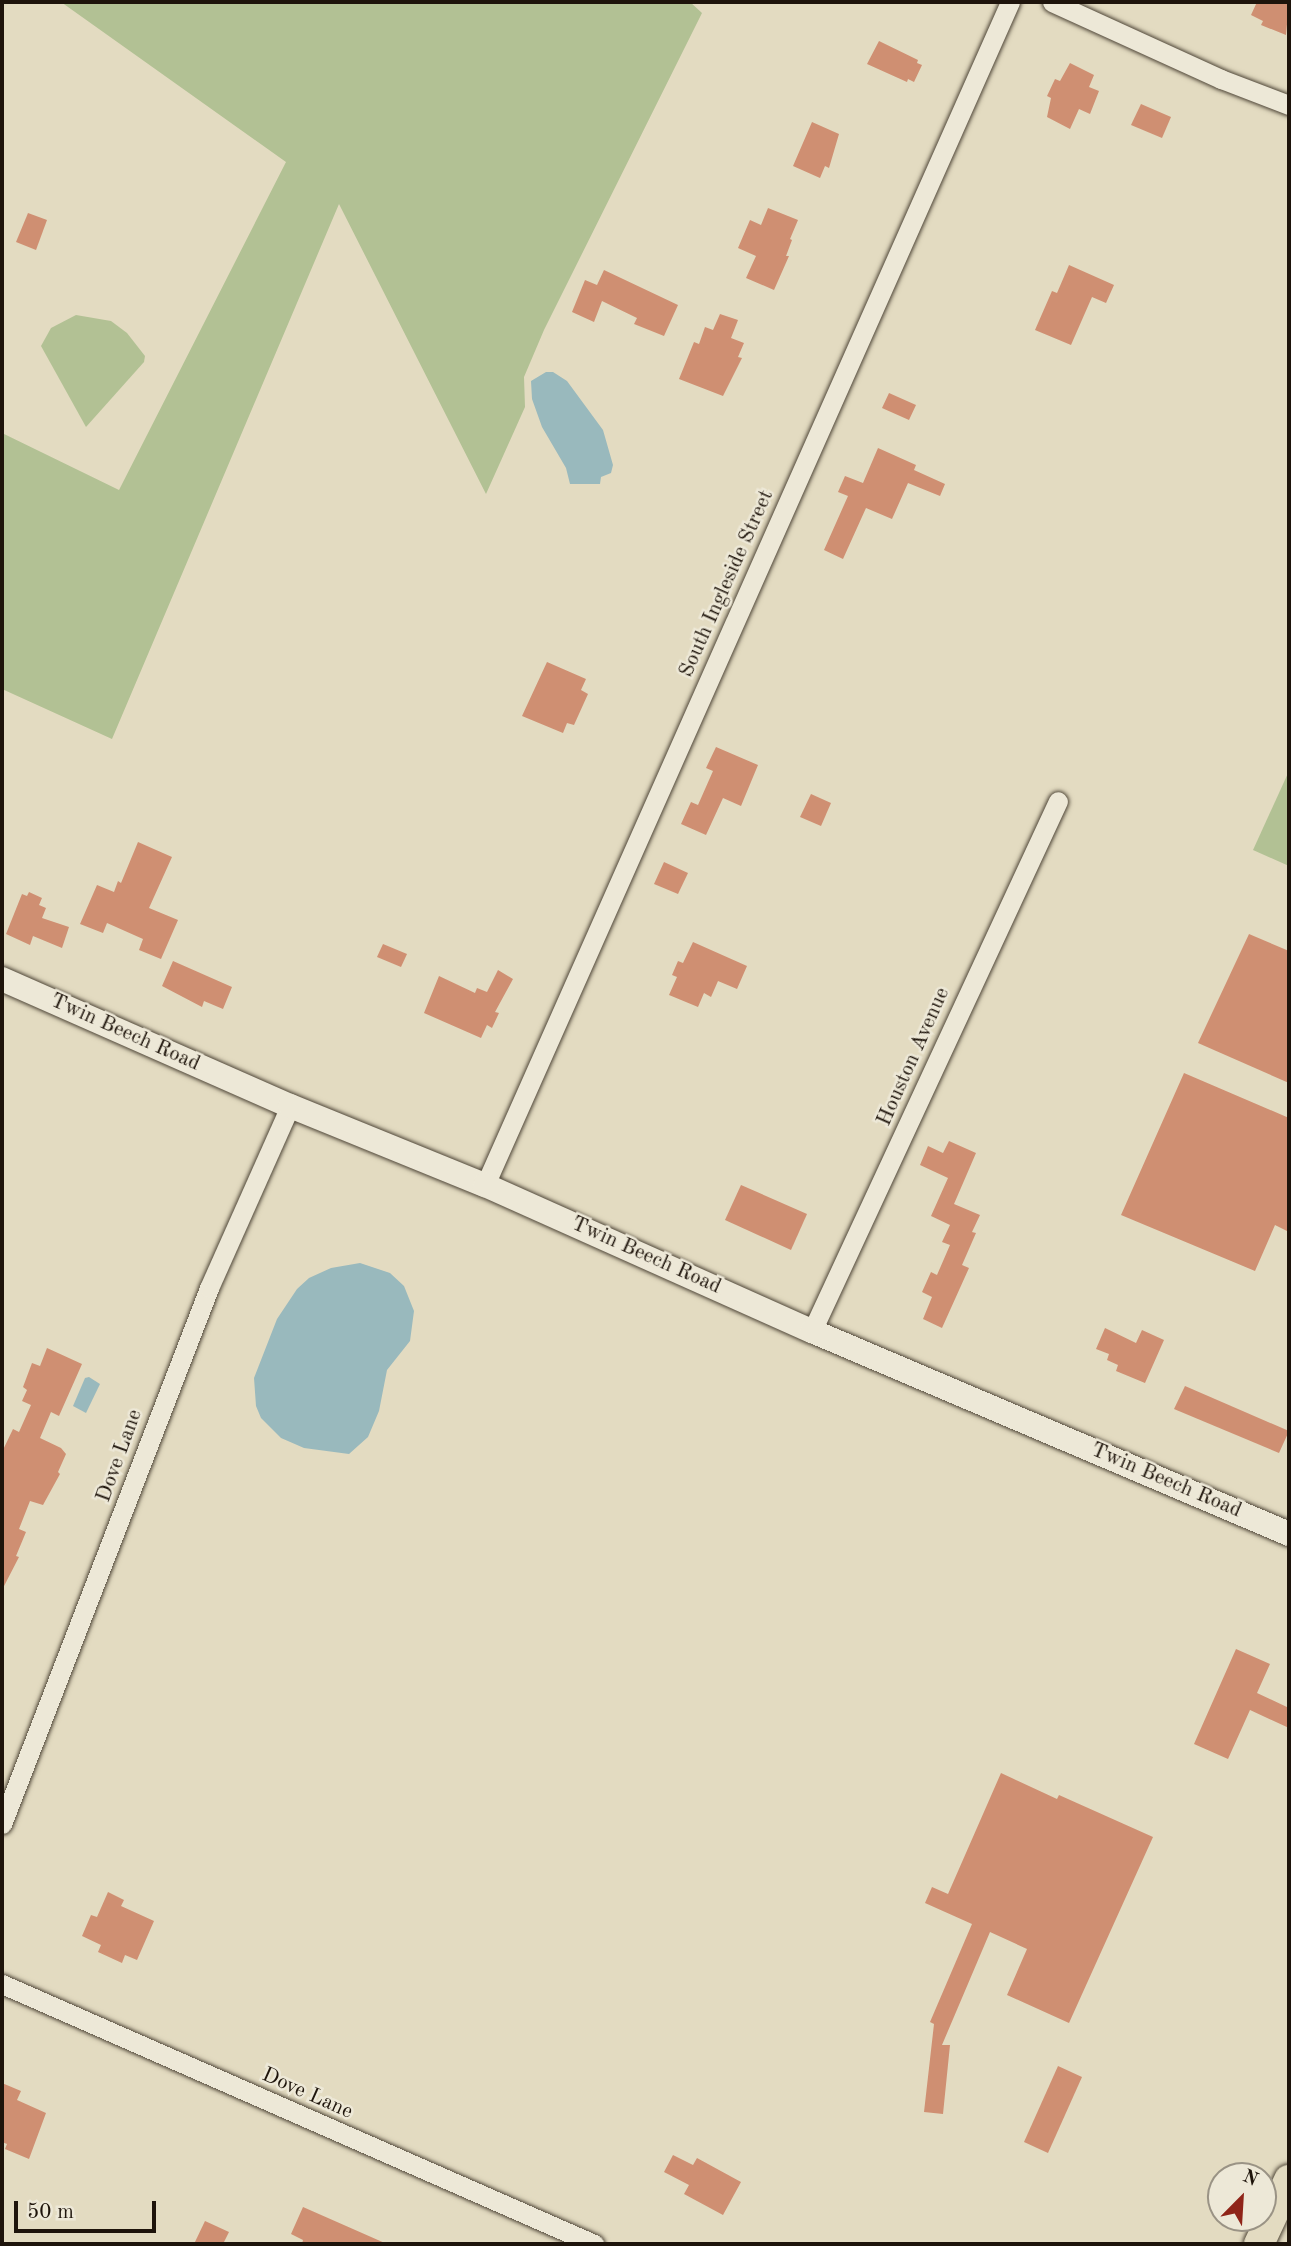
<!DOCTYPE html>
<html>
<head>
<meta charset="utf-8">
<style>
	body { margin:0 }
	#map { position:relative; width:1291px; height:2246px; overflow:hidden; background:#e3dbc1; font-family:"Old Standard TT",serif }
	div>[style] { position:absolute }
	.green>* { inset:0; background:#b2c194 }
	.water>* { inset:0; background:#99b9bd }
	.building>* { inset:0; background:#cf8f72 }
	.roads { filter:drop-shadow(0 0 2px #4f4638) drop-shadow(0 0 2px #4f4638) }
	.minor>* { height:19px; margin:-9.5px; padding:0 9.5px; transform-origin:9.5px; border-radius:9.5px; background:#ede8d7 }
	.tertiary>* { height:24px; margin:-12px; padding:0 12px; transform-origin:12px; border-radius:12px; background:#ede8d7 }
	.primary>* { height:30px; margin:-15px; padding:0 15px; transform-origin:15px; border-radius:15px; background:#e3dbc1 }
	span { translate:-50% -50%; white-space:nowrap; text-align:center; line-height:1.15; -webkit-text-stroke:5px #ede8d7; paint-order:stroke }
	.street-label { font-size:21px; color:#1e140b }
	.frame { position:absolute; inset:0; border:4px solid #1e140b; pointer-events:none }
	.north { position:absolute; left:1207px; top:2162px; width:70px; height:70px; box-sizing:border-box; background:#ede8d7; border:2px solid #9a9385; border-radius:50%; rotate:24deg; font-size:19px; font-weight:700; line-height:28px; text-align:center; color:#1e140b }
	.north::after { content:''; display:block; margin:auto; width:24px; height:32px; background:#8f2418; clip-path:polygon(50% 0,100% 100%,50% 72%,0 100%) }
	.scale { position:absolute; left:14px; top:2201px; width:142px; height:32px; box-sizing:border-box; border:4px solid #1e140b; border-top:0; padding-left:9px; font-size:21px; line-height:24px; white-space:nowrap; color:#1e140b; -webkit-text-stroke:5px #ede8d7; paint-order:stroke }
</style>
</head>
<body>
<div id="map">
	<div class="green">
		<div style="clip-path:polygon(61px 2px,690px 2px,702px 13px,544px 330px,524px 377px,525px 407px,486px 494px,339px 204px,112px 739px,2px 689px,2px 433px,119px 490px,286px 162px)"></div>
		<div style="clip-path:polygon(76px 315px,111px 321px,127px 333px,145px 356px,144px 362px,86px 427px,41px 346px,51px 328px)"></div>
		<div style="clip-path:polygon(1289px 771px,1289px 866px,1253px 850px)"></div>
	</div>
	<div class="water">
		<div style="clip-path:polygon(546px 372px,553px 372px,567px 381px,603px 430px,613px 465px,611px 473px,601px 477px,600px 484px,570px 484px,566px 468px,542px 427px,532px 399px,531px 381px)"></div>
		<div style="clip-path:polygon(360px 1263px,390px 1273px,404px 1286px,414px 1311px,410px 1341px,387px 1370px,379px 1411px,368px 1437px,349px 1454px,304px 1448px,281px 1438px,261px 1418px,256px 1406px,254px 1378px,277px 1319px,297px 1289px,309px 1278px,331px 1268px)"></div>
		<div style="clip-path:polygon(89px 1377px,100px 1384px,86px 1413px,73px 1406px,85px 1378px)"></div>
	</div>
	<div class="building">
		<div style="clip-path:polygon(1257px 2px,1289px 2px,1286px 35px,1261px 25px,1263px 21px,1251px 15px)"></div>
		<div style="clip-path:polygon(879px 41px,918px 60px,917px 63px,922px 65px,914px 82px,908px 79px,907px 82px,867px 64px)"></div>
		<div style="clip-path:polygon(1070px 63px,1094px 75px,1089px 87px,1099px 91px,1090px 114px,1079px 109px,1070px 129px,1047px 117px,1051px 98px,1047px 96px,1055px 79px,1060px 81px)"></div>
		<div style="clip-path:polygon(1141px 104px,1171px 117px,1162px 138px,1131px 125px)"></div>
		<div style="clip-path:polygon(812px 122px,839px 134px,829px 168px,825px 166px,820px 178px,793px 166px)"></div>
		<div style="clip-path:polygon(768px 208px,798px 220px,790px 239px,792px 240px,786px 256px,789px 256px,774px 290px,746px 278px,756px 256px,738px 248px,750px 220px,761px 225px)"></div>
		<div style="clip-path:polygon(28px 213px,47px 220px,36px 250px,16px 242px)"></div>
		<div style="clip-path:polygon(1069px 265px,1114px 285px,1106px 303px,1092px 297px,1071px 345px,1035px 330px,1052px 291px,1057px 293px)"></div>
		<div style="clip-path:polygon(604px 270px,678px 305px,664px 336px,634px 324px,637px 318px,602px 301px,594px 322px,572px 312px,585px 280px,597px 285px)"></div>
		<div style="clip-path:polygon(720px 314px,738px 320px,731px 338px,744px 343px,738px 357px,742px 358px,723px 396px,679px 379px,694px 342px,699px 344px,705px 327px,713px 330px)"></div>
		<div style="clip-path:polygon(889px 393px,916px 405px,909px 420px,882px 408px)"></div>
		<div style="clip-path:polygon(878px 448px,916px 465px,914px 470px,945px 484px,940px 496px,908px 483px,892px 519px,866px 508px,843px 559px,824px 550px,848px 496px,838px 492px,845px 476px,863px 483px)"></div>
		<div style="clip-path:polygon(547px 662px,586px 679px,581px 690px,588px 694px,574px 725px,567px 723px,563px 733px,522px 716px)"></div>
		<div style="clip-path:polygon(716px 747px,758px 765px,741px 806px,723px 798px,706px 835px,681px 824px,691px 802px,698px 805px,713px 771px,706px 768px)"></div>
		<div style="clip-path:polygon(811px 794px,831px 803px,821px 826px,800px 817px)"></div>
		<div style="clip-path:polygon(138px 842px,172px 857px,149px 908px,178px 920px,161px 959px,139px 950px,143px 939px,107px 923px,103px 933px,80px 924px,97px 885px,114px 892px,118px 881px,121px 883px)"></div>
		<div style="clip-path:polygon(664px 862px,688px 873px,678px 894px,654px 884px)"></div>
		<div style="clip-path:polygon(29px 892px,42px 898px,39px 905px,46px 908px,42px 918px,69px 927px,62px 948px,33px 936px,30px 945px,6px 934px,22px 894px,27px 896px)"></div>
		<div style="clip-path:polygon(1249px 934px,1289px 951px,1289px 1083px,1198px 1043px)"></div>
		<div style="clip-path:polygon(693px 942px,747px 966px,737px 989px,718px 981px,711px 997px,704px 993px,698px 1007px,669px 995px,677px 977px,672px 975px,678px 961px,683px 963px)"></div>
		<div style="clip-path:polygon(383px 944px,407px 954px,401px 967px,377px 957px)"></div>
		<div style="clip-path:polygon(173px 961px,232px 987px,223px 1009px,204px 1001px,202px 1007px,162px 986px)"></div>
		<div style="clip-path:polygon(498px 970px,513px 979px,495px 1012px,499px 1013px,492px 1028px,487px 1025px,481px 1038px,424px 1013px,439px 976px,475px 993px,477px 988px,487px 992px)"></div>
		<div style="clip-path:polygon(1184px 1073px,1289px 1118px,1289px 1232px,1275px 1225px,1255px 1271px,1121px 1215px)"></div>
		<div style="clip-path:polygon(949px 1141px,976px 1153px,954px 1204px,980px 1215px,972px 1232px,976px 1233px,962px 1265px,969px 1268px,942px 1328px,923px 1319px,932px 1297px,922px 1292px,931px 1272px,937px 1275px,950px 1245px,942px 1242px,950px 1225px,931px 1216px,948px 1178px,920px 1165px,928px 1146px,943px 1153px)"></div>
		<div style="clip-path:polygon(741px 1185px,807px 1214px,791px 1250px,725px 1220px)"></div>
		<div style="clip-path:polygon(1105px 1328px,1136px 1343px,1142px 1330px,1164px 1340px,1145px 1383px,1116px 1371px,1118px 1365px,1107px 1360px,1109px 1354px,1096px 1349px)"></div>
		<div style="clip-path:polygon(47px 1348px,82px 1364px,59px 1416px,51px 1412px,40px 1438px,61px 1448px,66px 1454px,58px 1472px,60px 1474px,43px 1505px,30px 1501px,19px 1529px,26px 1532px,16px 1556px,19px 1557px,2px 1590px,2px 1452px,13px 1429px,19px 1432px,31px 1405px,22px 1401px,27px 1390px,23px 1387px,32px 1363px,40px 1366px)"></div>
		<div style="clip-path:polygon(1185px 1386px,1289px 1431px,1279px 1453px,1174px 1409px)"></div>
		<div style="clip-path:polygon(1236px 1649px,1270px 1664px,1257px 1693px,1289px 1708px,1289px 1728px,1250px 1710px,1228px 1759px,1194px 1744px)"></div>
		<div style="clip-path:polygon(1001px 1773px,1057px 1799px,1059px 1795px,1153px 1837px,1069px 2023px,1007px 1995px,1027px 1949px,990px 1932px,942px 2045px,950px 2045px,943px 2114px,924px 2112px,934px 2024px,930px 2022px,972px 1924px,925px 1903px,932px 1887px,948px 1894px)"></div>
		<div style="clip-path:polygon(108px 1892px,124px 1900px,121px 1906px,154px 1921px,137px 1960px,125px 1955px,122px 1963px,98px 1952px,101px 1945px,82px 1936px,91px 1915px,97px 1917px)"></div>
		<div style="clip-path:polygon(1058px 2066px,1082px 2077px,1048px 2153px,1024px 2142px)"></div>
		<div style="clip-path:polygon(2px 2083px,21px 2091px,17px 2100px,46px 2113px,29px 2159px,5px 2149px,7px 2144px,2px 2142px)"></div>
		<div style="clip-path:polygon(673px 2155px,693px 2165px,697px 2158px,741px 2182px,723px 2215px,684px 2194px,689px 2185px,664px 2172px)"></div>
		<div style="clip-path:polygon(303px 2207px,387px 2244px,302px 2244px,303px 2240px,291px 2234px)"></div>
		<div style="clip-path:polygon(205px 2221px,229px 2232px,223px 2244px,194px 2244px)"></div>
	</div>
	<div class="roads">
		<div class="minor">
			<div style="left:1052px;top:2px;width:186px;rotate:24.5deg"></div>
			<div style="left:1221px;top:79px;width:73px;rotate:20.9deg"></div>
			<div style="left:485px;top:1185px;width:1294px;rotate:-66.07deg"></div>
			<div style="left:812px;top:1331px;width:584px;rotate:-65.1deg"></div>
			<div style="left:2px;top:1824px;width:575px;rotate:-68.88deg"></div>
			<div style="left:209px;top:1288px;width:199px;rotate:-66deg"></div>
			<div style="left:2px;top:1984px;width:647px;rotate:23.71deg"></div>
		</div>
		<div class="tertiary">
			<div style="left:2px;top:979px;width:315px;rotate:23.8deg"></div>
			<div style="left:290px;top:1106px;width:210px;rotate:22.1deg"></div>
			<div style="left:485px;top:1185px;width:358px;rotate:24.1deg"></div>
			<div style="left:812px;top:1331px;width:518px;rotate:23.05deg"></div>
		</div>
		<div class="primary">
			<div style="left:1259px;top:2244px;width:71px;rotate:-64.9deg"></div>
		</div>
	</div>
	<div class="street-label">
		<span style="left:727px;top:584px;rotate:-66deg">South Ingleside Street</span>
		<span style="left:125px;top:1033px;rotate:24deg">Twin Beech Road</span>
		<span style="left:914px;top:1057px;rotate:-66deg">Houston Avenue</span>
		<span style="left:646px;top:1256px;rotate:24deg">Twin Beech Road</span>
		<span style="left:120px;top:1456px;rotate:-70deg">Dove Lane</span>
		<span style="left:1166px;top:1481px;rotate:23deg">Twin Beech Road</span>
		<span style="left:307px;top:2094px;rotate:24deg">Dove Lane</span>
	</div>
	<div class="frame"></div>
	<div class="north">N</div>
	<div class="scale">50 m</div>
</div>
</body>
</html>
